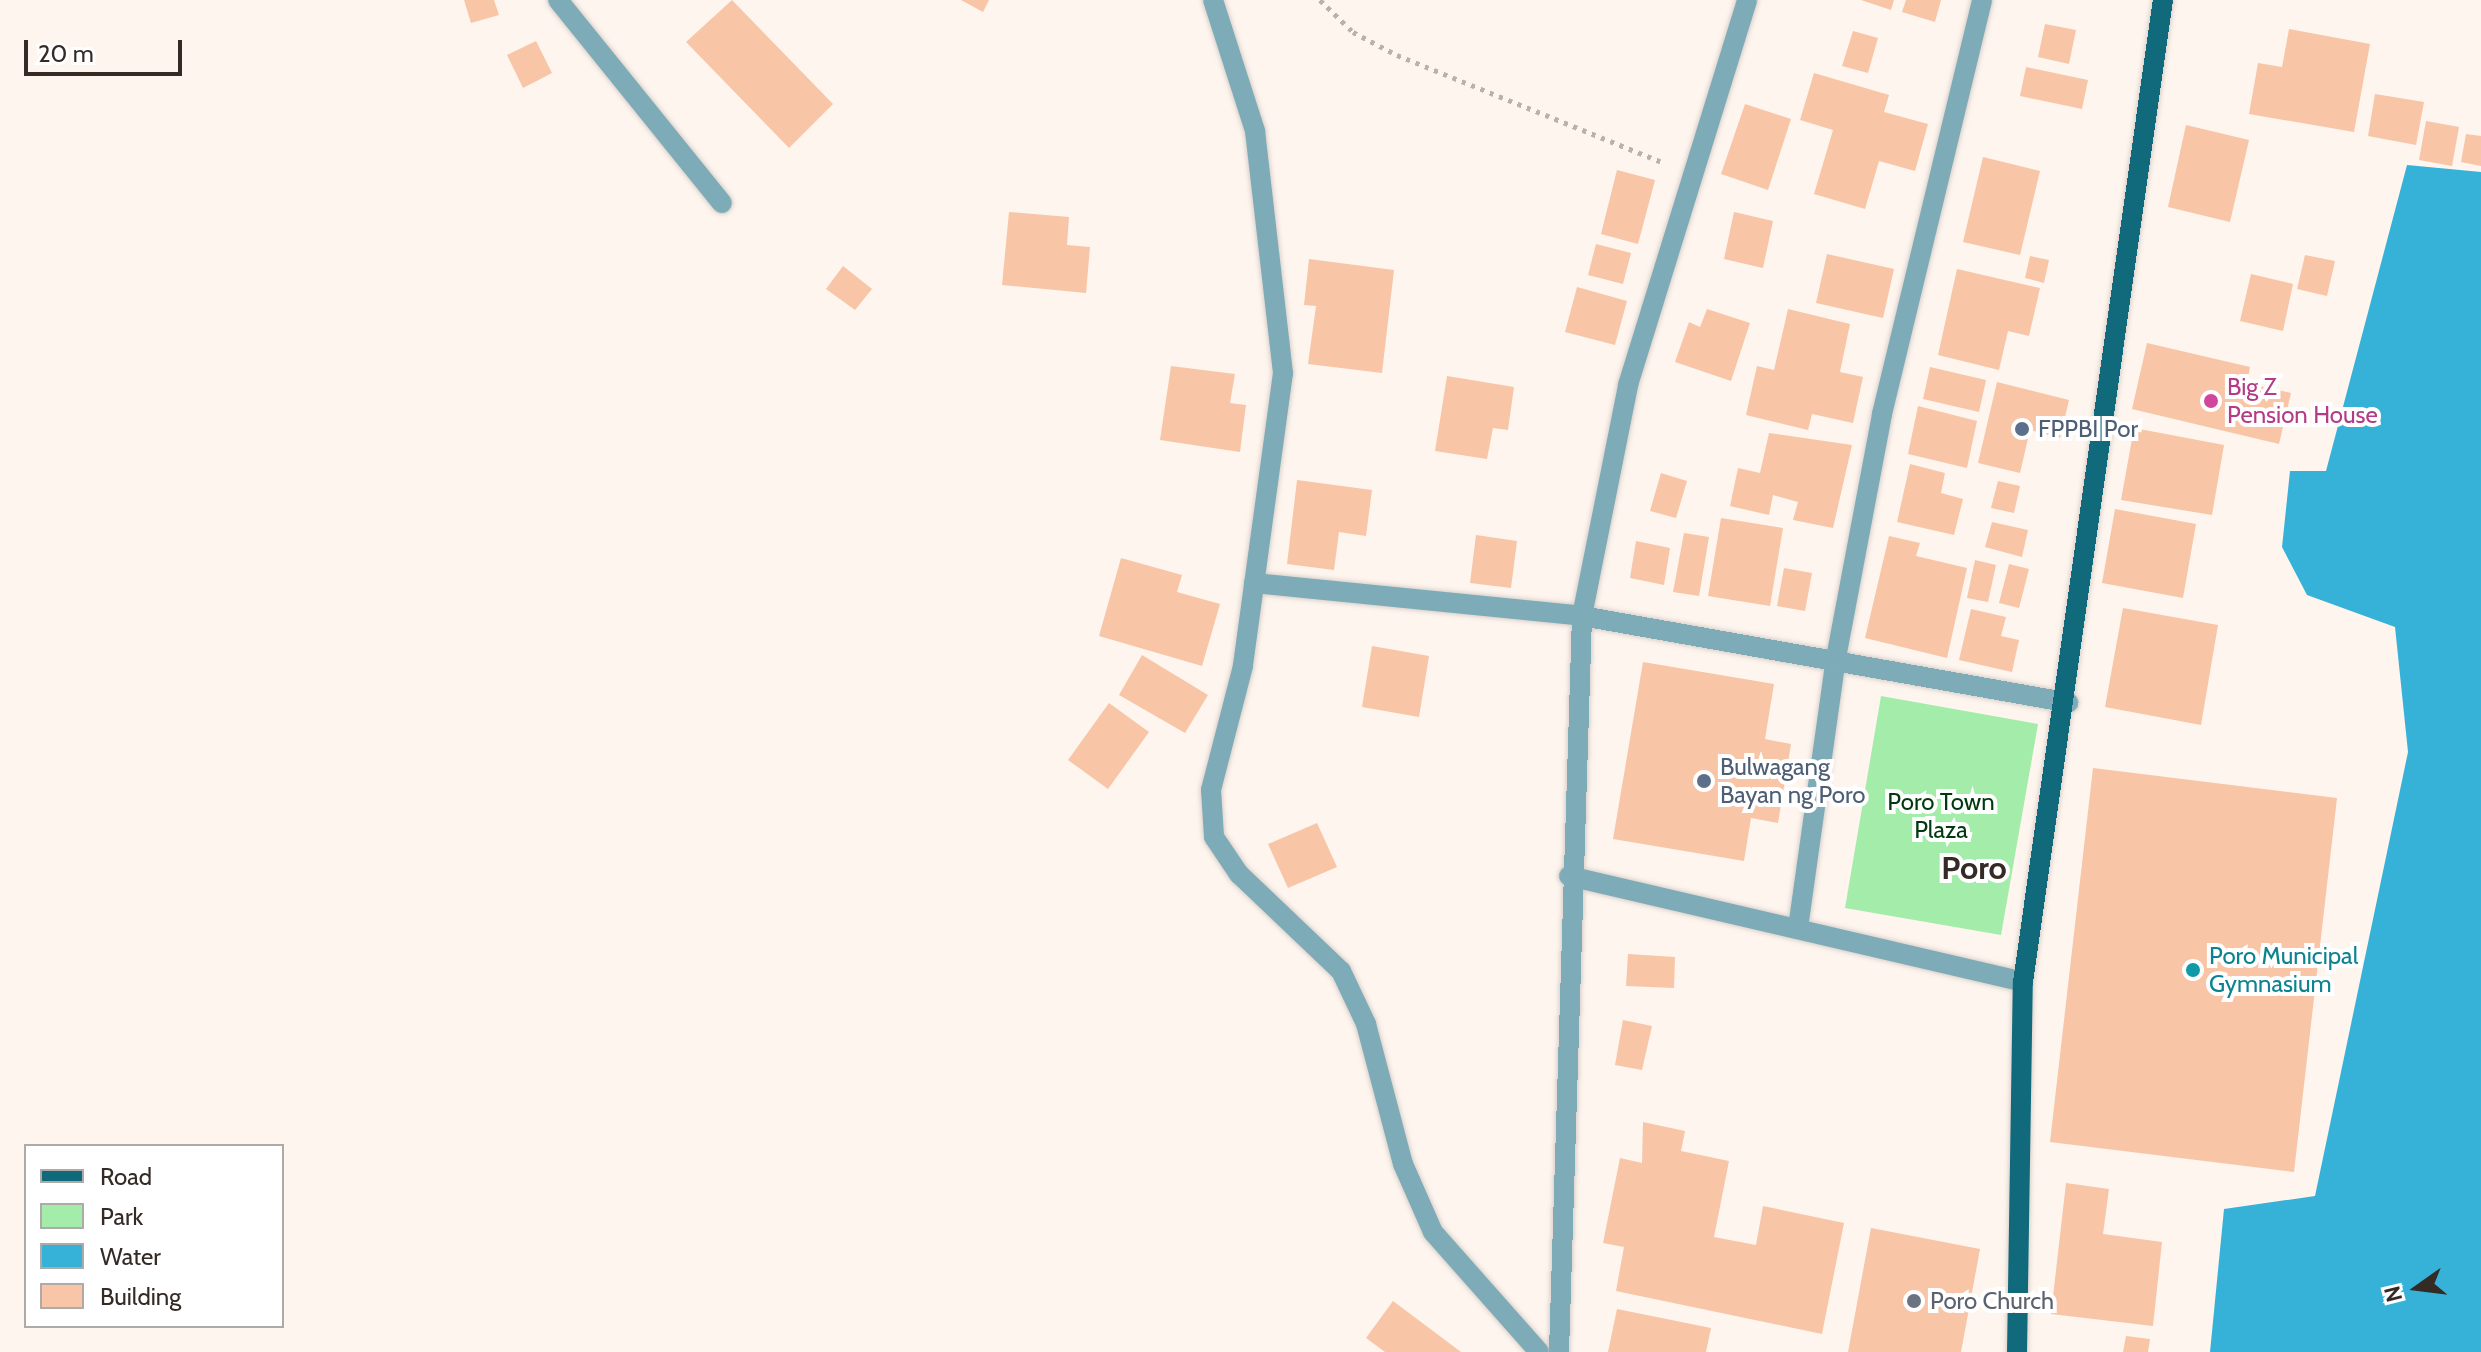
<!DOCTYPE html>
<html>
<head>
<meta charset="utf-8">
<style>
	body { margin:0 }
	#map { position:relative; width:2481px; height:1352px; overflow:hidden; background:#fef5ef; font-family:Cabin,sans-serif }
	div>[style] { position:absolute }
	.green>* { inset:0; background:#a4ecaa }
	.water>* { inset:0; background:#36b2d9 }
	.building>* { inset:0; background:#f8c5a7 }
	.path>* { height:5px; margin-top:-2.5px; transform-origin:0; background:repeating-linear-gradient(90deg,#bab1ab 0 4px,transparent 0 10px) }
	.roads { filter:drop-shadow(0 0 2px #dad1cb) drop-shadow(0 0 2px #dad1cb) }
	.service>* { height:20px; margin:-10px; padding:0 10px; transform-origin:10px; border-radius:10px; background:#7dacb8 }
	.minor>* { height:20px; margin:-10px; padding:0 10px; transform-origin:10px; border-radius:10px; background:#7dacb8 }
	.primary>* { height:20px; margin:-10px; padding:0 10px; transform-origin:10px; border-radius:10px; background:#116a7b }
	.dots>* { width:22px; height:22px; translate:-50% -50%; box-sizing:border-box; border:4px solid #fff; border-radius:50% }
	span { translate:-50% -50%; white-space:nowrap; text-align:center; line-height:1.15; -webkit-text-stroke:8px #fff; paint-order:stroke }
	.hotel-label { font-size:24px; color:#b23c85 }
	.left { translate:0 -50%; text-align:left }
	.service-label { font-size:24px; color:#4e5e75 }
	.park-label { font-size:24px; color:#023a0f }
	.culture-label { font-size:24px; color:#0d838f }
	.worship-label { font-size:24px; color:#5b616d }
	.district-label { font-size:32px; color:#342b26; font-weight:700 }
	.legend { position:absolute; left:24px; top:1144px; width:260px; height:184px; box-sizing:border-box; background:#fff; border:2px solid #aeaaa8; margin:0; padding:10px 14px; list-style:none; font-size:24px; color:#342b26 }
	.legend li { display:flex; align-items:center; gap:16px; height:40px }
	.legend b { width:40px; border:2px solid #aeaaa8 }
	.north { position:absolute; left:2377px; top:1248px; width:80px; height:80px; -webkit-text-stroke:6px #fff; paint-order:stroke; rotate:256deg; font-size:22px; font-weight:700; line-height:32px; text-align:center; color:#342b26 }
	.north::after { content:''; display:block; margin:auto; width:28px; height:36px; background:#342b26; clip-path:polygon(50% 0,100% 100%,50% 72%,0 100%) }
	.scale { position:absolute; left:24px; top:40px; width:158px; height:36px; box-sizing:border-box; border:4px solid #342b26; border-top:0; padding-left:10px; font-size:24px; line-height:28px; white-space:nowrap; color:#342b26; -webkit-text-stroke:6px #fff; paint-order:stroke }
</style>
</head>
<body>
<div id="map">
	<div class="green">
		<div style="clip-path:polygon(1881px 696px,2038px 724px,2001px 935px,1845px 908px)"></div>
	</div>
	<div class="water">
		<div style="clip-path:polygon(2407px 165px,2481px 172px,2481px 1352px,2210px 1352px,2224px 1209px,2315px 1196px,2408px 752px,2395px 627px,2307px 595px,2282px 547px,2290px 471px,2326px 471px)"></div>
	</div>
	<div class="building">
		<div style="clip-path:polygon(464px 0,494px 0,499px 15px,471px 23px)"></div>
		<div style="clip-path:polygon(732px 0,833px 104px,789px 148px,686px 42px)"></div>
		<div style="clip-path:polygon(961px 0,989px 0,983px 12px)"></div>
		<div style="clip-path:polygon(1861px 0,1894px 0,1891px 10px)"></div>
		<div style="clip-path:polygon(1906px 0,1941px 0,1935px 22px,1902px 12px)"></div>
		<div style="clip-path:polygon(2045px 24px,2076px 30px,2069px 64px,2038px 57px)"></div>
		<div style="clip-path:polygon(2289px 29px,2370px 44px,2354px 132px,2249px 114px,2258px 63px,2282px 67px)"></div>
		<div style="clip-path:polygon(1853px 31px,1878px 38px,1868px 73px,1842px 66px)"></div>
		<div style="clip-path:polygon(536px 41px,552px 73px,523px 88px,507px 55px)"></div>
		<div style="clip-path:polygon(2026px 67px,2088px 80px,2082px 109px,2020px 96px)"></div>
		<div style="clip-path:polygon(1814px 73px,1889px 95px,1884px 112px,1928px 124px,1915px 171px,1879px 161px,1865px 209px,1814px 194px,1833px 130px,1800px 120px)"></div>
		<div style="clip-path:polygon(2375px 94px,2424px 102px,2416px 145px,2368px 136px)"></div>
		<div style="clip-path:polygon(1745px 104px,1791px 119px,1768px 190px,1721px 174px)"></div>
		<div style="clip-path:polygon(2426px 121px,2459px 127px,2452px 166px,2419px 160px)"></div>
		<div style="clip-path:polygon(2186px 125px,2249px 140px,2230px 222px,2168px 207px)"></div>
		<div style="clip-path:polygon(2466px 134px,2481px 136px,2481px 166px,2461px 162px)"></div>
		<div style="clip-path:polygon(1983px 157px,2040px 171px,2020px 255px,1963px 242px)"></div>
		<div style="clip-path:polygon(1617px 170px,1655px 180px,1638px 244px,1601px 234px)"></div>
		<div style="clip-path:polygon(1009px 212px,1069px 217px,1067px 245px,1090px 247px,1086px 293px,1002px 285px)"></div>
		<div style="clip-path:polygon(1734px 212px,1773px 221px,1763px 268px,1724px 259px)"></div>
		<div style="clip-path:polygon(1596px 244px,1631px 253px,1623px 284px,1588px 275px)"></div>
		<div style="clip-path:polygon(1827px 254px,1894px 269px,1883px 318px,1816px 303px)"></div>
		<div style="clip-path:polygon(2305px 255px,2335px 261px,2327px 296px,2297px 289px)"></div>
		<div style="clip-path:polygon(2030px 256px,2049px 260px,2044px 283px,2025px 278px)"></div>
		<div style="clip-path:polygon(1309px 259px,1394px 270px,1382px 373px,1308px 364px,1316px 306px,1304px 305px)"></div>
		<div style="clip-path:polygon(843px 266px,872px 289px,855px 310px,826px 289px)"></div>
		<div style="clip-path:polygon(1957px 269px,2040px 288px,2029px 336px,2008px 331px,1999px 370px,1938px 355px)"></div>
		<div style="clip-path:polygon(2251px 274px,2293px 284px,2283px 331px,2240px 321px)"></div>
		<div style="clip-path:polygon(1577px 287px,1627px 301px,1615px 345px,1565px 332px)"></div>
		<div style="clip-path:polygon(1707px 309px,1750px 323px,1731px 381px,1675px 362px,1689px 322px,1700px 327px)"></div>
		<div style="clip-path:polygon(1788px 309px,1850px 324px,1840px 372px,1863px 377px,1853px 423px,1812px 414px,1808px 430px,1746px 415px,1757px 366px,1774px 370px)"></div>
		<div style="clip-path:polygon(2147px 343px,2250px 367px,2247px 383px,2291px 393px,2279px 444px,2132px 409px)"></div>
		<div style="clip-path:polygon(1171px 366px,1235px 374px,1230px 403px,1246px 405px,1240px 452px,1160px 440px)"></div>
		<div style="clip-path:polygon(1930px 367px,1986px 380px,1979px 412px,1923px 399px)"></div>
		<div style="clip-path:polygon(1447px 376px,1514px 387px,1508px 430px,1493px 428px,1487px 459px,1435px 451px)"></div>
		<div style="clip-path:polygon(1997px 382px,2069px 400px,2060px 438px,2030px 430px,2020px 473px,1978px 463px)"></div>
		<div style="clip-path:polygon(1918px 406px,1977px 421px,1967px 468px,1908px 454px)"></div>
		<div style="clip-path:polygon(2134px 428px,2224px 445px,2212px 515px,2121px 500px)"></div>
		<div style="clip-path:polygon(1769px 433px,1852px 445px,1833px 528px,1793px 520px,1798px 502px,1773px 495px,1769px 515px,1730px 506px,1738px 468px,1760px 473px)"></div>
		<div style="clip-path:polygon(1910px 464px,1945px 473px,1941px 493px,1963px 499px,1954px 535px,1897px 522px)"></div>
		<div style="clip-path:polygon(1661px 473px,1687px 481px,1676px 518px,1650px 511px)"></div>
		<div style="clip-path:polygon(1297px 480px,1372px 490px,1366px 536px,1339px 532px,1334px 570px,1287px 564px)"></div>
		<div style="clip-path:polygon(1998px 481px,2020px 486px,2014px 513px,1991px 508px)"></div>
		<div style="clip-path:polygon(2115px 509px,2196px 524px,2183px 598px,2102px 583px)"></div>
		<div style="clip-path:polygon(1721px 518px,1783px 528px,1770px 606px,1708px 596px)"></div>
		<div style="clip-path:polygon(1992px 522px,2028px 530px,2022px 557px,1985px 547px)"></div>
		<div style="clip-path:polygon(1684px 533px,1709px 537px,1699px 596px,1673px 592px)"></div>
		<div style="clip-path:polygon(1476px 535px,1517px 541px,1511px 588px,1470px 583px)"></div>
		<div style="clip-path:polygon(1889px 536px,1920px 543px,1916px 556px,1967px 568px,1947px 658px,1865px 638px)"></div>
		<div style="clip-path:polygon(1636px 541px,1670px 548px,1664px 585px,1630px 578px)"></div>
		<div style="clip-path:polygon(1121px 558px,1182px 575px,1177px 592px,1220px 604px,1202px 666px,1099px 636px)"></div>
		<div style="clip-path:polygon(1975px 560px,1996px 565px,1988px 602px,1967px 598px)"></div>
		<div style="clip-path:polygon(2009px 564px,2029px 569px,2019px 608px,1999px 603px)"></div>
		<div style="clip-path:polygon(1784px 568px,1812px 573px,1805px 611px,1777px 606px)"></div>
		<div style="clip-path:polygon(2123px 608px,2218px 625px,2201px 725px,2105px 707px)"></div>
		<div style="clip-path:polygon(1971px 609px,2006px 617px,2001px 636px,2019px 640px,2012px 672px,1959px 660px)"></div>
		<div style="clip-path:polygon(1372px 646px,1429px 656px,1419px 717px,1362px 707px)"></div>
		<div style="clip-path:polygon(1142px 655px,1208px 695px,1185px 733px,1119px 695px)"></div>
		<div style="clip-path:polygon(1643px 662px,1774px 684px,1765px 739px,1791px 744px,1778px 823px,1751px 818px,1744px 861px,1613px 839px)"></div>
		<div style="clip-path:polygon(1109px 703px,1149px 732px,1108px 789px,1068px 760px)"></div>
		<div style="clip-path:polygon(2093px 768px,2337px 798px,2294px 1172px,2050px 1142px)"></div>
		<div style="clip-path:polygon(1317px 823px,1337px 867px,1288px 888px,1268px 844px)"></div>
		<div style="clip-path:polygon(1628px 954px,1675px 957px,1674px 988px,1626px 986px)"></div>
		<div style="clip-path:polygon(1623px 1020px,1652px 1026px,1642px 1070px,1615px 1065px)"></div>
		<div style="clip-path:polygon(1643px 1122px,1685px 1131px,1681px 1151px,1729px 1161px,1714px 1237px,1756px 1245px,1763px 1206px,1844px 1223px,1822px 1334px,1616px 1291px,1624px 1247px,1603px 1243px,1620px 1158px,1642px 1163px)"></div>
		<div style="clip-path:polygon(2066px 1183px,2109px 1189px,2103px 1234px,2162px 1242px,2153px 1326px,2051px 1314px)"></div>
		<div style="clip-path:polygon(1871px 1228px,1980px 1249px,1961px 1352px,1848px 1352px)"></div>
		<div style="clip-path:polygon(1393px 1301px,1461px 1352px,1385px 1352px,1366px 1338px)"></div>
		<div style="clip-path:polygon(1617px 1309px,1711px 1328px,1706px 1352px,1608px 1352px)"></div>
		<div style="clip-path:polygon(2126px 1336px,2150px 1339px,2148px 1352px,2123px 1352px)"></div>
	</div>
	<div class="path">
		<div style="left:1320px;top:0;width:46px;rotate:44.1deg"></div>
		<div style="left:1353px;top:32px;width:50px;rotate:27.6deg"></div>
		<div style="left:1397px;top:55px;width:284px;rotate:22deg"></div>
	</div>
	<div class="roads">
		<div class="service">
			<div style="left:1254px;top:583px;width:330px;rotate:5.7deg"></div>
			<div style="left:1569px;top:876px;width:466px;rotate:13.1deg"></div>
			<div style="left:1798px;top:928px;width:273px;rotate:-82deg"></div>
		</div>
		<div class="minor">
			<div style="left:558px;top:0;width:261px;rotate:51.1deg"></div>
			<div style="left:1213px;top:0;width:138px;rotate:72.2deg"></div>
			<div style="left:1255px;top:131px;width:244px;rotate:83.4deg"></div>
			<div style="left:1283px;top:373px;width:296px;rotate:97.8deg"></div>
			<div style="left:1243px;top:666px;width:128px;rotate:104.5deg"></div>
			<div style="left:1211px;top:790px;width:47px;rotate:86.3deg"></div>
			<div style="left:1214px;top:837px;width:45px;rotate:56deg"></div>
			<div style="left:1239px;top:874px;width:141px;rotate:43.6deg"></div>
			<div style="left:1341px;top:971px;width:59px;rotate:64.7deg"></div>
			<div style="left:1366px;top:1024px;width:145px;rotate:75.2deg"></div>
			<div style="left:1403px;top:1164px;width:74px;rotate:66.2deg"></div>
			<div style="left:1433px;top:1232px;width:160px;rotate:48.5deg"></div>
			<div style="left:1582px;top:616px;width:494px;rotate:10.1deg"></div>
			<div style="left:1836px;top:658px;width:248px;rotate:-79.3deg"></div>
			<div style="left:1882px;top:414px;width:426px;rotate:-76.4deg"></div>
			<div style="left:1559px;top:1352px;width:736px;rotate:-88.21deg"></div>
			<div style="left:1582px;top:616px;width:236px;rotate:-78.7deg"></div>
			<div style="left:1628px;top:385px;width:403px;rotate:-72.8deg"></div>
		</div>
		<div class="primary">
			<div style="left:2017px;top:1352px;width:370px;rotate:-89.1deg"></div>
			<div style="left:2023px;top:982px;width:992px;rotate:-81.89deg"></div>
		</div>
	</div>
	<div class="dots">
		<div style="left:2211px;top:401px;background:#d1479c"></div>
		<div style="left:2022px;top:429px;background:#5c6f8a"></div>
		<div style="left:1704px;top:781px;background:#5c6f8a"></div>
		<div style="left:2193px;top:970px;background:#0f9aa8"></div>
		<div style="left:1914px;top:1301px;background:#6b7280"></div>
	</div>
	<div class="hotel-label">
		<span class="left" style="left:2227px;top:401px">Big Z<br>Pension House</span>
	</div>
	<div class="service-label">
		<span class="left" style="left:2038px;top:429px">FPPBI Por</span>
		<span class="left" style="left:1720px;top:781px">Bulwagang<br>Bayan ng Poro</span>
	</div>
	<div class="park-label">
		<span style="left:1941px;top:816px">Poro Town<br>Plaza</span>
	</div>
	<div class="culture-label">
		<span class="left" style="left:2209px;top:970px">Poro Municipal<br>Gymnasium</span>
	</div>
	<div class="worship-label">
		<span class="left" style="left:1930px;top:1301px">Poro Church</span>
	</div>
	<div class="district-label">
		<span style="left:1974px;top:868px">Poro</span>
	</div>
	<ul class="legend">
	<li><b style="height:10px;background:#116a7b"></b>Road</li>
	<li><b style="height:22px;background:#a4ecaa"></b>Park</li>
	<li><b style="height:22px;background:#36b2d9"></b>Water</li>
	<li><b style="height:22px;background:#f8c5a7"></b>Building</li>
	</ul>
	<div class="north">N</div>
	<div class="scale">20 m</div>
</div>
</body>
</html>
